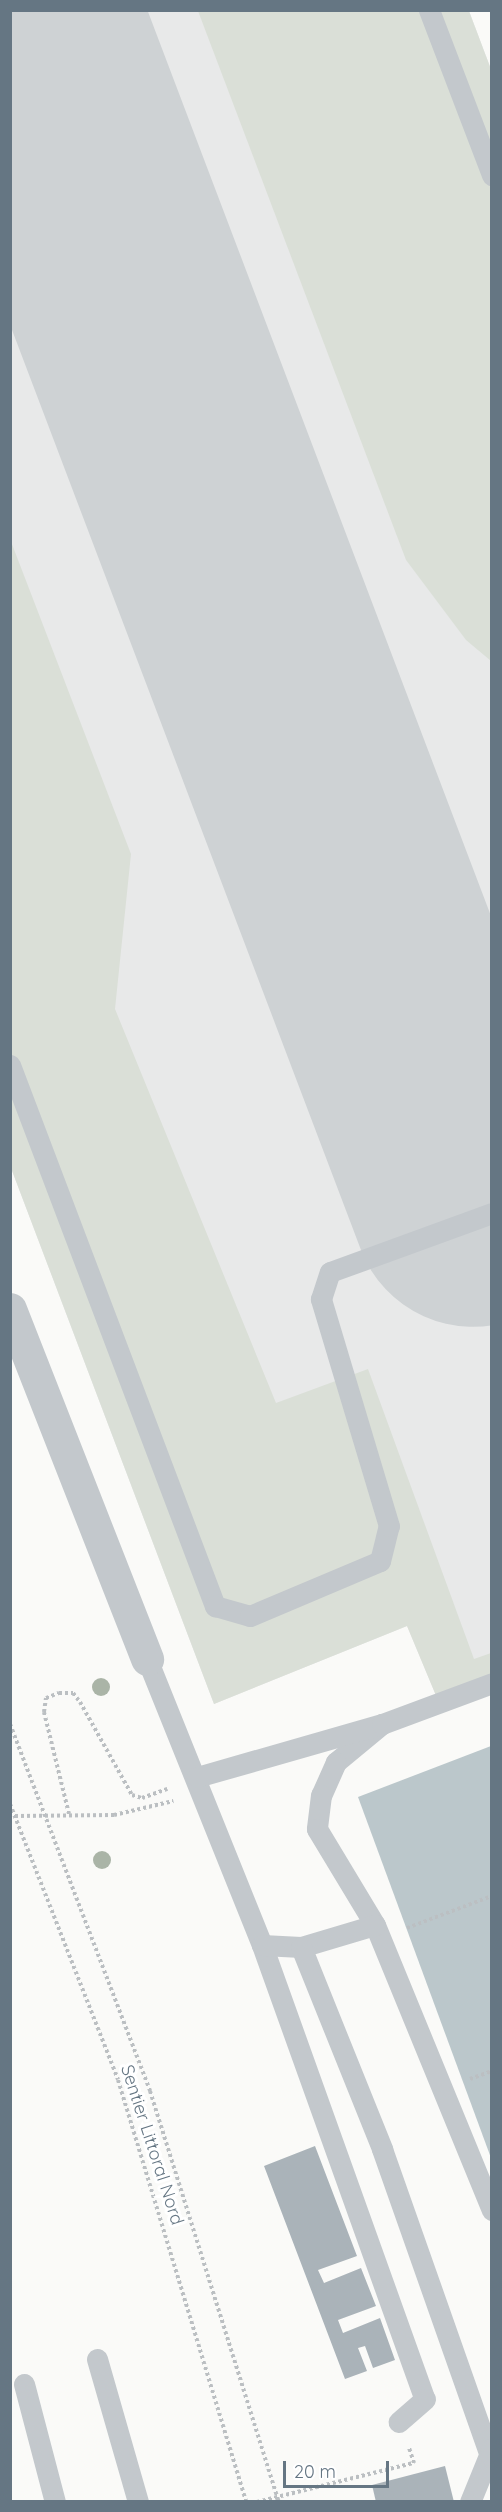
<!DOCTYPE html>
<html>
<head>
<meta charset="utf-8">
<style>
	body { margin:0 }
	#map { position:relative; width:502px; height:2512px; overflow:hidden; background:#fafaf8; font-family:Quicksand,sans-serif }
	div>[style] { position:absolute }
	.built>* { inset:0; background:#e8e9e9 }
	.green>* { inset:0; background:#dadfd7 }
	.water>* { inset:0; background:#bbc7cb }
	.runway>* { height:240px; margin:-120px; padding:0 120px; transform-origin:120px; border-radius:120px; background:#ced2d4 }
	.building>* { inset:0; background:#aab3b9 }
	.path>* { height:4px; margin-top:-2px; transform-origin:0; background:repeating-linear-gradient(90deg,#bbbfc2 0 3px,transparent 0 6px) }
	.lane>* { height:21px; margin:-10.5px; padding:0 10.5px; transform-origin:10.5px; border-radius:10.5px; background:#c3c8cc }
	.street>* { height:33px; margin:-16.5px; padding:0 16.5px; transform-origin:16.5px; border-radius:16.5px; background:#c3c8cc }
	.trees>* { width:18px; height:18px; margin:-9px; border-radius:50%; background:#aab4a7 }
	span { translate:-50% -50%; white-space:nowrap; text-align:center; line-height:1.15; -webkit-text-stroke:6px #fff; paint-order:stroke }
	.street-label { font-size:18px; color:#657683 }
	.frame { position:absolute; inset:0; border:12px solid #657683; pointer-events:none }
	.scale { position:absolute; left:283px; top:2461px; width:106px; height:27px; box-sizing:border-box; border:3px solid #657683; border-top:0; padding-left:8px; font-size:18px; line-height:21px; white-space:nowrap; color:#657683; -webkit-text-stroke:4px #fff; paint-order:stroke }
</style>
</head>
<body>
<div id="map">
	<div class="built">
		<div style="clip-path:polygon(11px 11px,469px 11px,492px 72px,491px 1678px,437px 1698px,407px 1626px,214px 1704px,11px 1168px)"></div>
	</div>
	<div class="green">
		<div style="clip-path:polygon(198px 11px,469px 11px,492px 72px,491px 661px,466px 640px,406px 560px)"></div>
		<div style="clip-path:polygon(10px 539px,131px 854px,115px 1009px,276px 1403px,368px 1369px,474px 1659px,491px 1653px,491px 1678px,437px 1698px,407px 1626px,214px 1704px,11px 1168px)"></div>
	</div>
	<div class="water">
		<div style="clip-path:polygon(491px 1746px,491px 2158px,358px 1797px)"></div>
	</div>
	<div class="runway">
		<div style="left:19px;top:10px;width:1280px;rotate:69.23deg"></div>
	</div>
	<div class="building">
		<div style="clip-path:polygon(315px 2146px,357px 2256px,318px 2270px,324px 2283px,361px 2268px,376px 2306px,338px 2320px,343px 2333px,380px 2318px,395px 2360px,373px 2368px,365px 2346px,358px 2348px,367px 2371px,345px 2379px,264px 2166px)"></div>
		<div style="clip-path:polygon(445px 2466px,454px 2502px,376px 2502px,372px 2485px)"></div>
	</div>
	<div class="path">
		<div style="left:10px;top:1724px;width:393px;rotate:69.1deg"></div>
		<div style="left:150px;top:2091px;width:431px;rotate:72.6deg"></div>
		<div style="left:10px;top:1804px;width:296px;rotate:68.6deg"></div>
		<div style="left:118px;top:2080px;width:441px;rotate:73.1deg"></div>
		<div style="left:69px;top:1814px;width:105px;rotate:-103.8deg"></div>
		<div style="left:44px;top:1712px;width:14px;rotate:-82deg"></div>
		<div style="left:46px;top:1698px;width:14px;rotate:-21deg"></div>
		<div style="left:59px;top:1693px;width:14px"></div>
		<div style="left:73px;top:1693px;width:11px;rotate:52deg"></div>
		<div style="left:80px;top:1702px;width:107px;rotate:60.8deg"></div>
		<div style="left:132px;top:1795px;width:10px;rotate:17deg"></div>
		<div style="left:142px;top:1798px;width:27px;rotate:-20deg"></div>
		<div style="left:15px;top:1816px;width:99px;rotate:-0.6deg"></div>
		<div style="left:114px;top:1815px;width:61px;rotate:-13.3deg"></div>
		<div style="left:407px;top:1928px;width:91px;rotate:-20.6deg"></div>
		<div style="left:470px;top:2079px;width:23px;rotate:-20deg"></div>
		<div style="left:257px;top:2502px;width:162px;rotate:-14deg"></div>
		<div style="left:414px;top:2463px;width:16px;rotate:-108deg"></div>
	</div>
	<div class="lane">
		<div style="left:429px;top:10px;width:177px;rotate:69.1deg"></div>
		<div style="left:10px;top:1065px;width:579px;rotate:69.25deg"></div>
		<div style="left:215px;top:1606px;width:36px;rotate:16deg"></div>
		<div style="left:250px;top:1616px;width:141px;rotate:-22.9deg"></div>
		<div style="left:380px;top:1561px;width:36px;rotate:-76deg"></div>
		<div style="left:389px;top:1526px;width:237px;rotate:-106.7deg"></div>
		<div style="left:321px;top:1299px;width:28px;rotate:-72deg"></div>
		<div style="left:330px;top:1272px;width:172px;rotate:-20deg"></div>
		<div style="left:147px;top:1659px;width:308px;rotate:68.1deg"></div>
		<div style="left:262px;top:1945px;width:482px;rotate:70.3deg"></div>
		<div style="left:425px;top:2399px;width:35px;rotate:139deg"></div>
		<div style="left:382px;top:1724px;width:60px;rotate:140.4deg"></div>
		<div style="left:336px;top:1762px;width:36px;rotate:114deg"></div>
		<div style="left:321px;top:1795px;width:34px;rotate:97deg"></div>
		<div style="left:317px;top:1829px;width:112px;rotate:58.9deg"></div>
		<div style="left:375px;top:1925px;width:308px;rotate:67.7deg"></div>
		<div style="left:197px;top:1777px;width:192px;rotate:-16deg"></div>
		<div style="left:382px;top:1724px;width:117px;rotate:-20.4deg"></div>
		<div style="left:262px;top:1945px;width:39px;rotate:3deg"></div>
		<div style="left:301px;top:1947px;width:77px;rotate:-16.6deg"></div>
		<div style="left:301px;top:1947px;width:218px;rotate:68.1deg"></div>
		<div style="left:382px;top:2149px;width:319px;rotate:70.6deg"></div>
		<div style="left:97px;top:2359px;width:149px;rotate:74deg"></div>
		<div style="left:24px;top:2384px;width:122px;rotate:75.3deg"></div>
		<div style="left:470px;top:2502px;width:58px;rotate:-67.8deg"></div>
	</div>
	<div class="street">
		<div style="left:10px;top:1309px;width:376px;rotate:68.6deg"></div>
	</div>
	<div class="trees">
		<div style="left:101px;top:1687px"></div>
		<div style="left:102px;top:1860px"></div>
	</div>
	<div class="street-label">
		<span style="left:152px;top:2145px;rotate:72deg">Sentier Littoral Nord</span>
	</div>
	<div class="frame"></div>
	<div class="scale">20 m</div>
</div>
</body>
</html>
